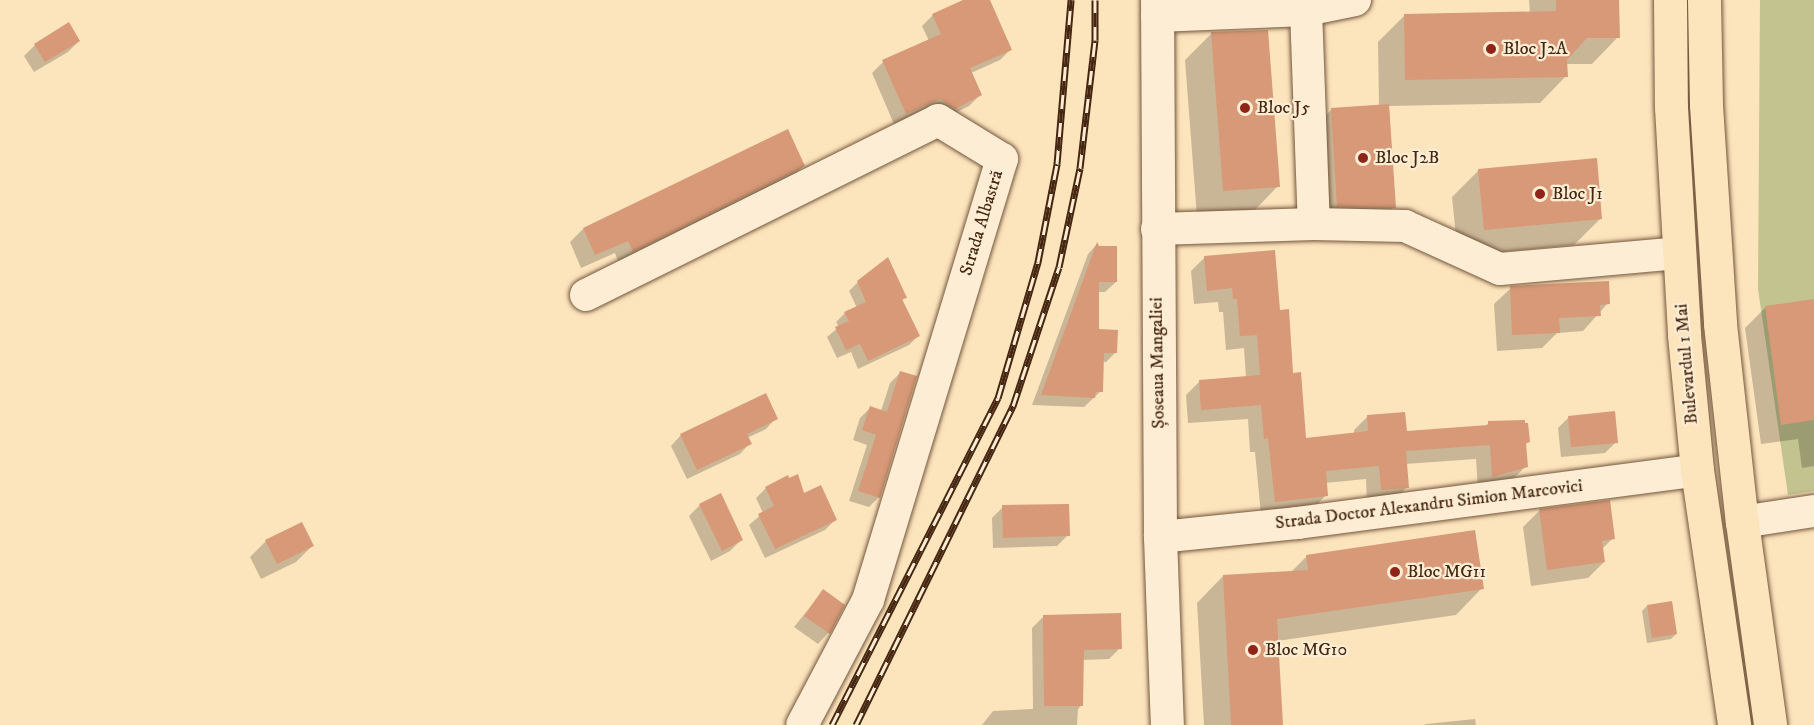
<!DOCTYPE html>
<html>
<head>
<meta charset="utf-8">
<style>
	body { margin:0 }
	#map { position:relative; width:1814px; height:725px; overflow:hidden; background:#fce4bd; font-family:"IM FELL DW Pica",serif }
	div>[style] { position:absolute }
	.green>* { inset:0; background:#c2c38f }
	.shadow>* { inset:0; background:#0003 }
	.building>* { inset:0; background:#d79977 }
	.roads { filter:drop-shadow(0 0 2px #73563c) drop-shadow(0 0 2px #73563c) }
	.street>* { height:32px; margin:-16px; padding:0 16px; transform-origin:16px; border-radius:16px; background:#fdedd4 }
	.secondary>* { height:33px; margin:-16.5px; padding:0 16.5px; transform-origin:16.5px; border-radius:16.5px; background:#fdedd4 }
	.primary>* { height:33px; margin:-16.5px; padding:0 16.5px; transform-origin:16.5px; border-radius:16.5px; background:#fce4bd }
	.rail>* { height:7px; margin-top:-3.5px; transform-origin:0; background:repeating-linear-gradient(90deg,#fdedd4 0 14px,#452611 0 28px); box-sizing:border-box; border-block:2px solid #452611 }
	.dots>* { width:16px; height:16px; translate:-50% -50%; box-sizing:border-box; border:3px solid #fdedd4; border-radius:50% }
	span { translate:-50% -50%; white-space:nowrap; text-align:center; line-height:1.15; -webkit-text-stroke:4.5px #fdedd4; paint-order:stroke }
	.poi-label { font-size:18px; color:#452611 }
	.left { translate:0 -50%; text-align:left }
	.street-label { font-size:18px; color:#452611 }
</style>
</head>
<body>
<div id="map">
	<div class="green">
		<div style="clip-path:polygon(1760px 0,1814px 0,1814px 491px,1788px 495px,1758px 289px)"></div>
	</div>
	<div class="shadow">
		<div style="clip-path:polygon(966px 0,989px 0,1011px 49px,1000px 60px,971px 73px,980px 95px,969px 106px,943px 119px,894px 124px,872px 73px,883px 62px,929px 41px,922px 26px,933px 15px)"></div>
		<div style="clip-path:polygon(1529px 0,1618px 0,1618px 37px,1592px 64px,1566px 64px,1566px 76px,1540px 103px,1388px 106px,1394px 207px,1368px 234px,1311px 232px,1305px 136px,1332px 109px,1379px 106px,1378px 42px,1404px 16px,1530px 13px)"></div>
		<div style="clip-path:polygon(1212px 33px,1278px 186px,1252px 213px,1197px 217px,1185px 60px)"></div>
		<div style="clip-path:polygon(79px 41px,68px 52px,34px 72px,24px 56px,35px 45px)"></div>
		<div style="clip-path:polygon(803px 166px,790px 179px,619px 264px,615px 253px,581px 268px,570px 242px,583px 229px)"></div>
		<div style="clip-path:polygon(1479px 170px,1600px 219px,1574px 245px,1458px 256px,1452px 197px)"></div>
		<div style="clip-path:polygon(1097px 244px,1116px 282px,1105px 292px,1098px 292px,1098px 331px,1116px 352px,1106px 362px,1102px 362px,1101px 391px,1084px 407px,1032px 405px,1088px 254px)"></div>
		<div style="clip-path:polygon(1205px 257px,1279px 311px,1304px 439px,1354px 434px,1354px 430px,1368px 416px,1405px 433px,1484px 427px,1489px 423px,1528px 442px,1525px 445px,1526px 466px,1512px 480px,1478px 490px,1476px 459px,1405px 464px,1407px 487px,1393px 501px,1367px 503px,1366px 479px,1325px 483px,1326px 495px,1312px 510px,1261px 515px,1255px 452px,1250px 452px,1248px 419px,1188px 423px,1186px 395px,1200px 381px,1246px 378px,1244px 348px,1226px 350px,1223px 312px,1219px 312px,1218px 302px,1194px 304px,1191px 271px)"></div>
		<div style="clip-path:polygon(858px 282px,905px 297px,902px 301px,918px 336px,909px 345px,858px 369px,851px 352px,837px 358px,827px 337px,839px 327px,836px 322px,845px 313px,857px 308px,849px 291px)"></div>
		<div style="clip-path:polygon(1511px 288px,1608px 303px,1583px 331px,1557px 333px,1542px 348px,1497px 351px,1494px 304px)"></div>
		<div style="clip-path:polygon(1814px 301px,1814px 466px,1802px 468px,1798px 439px,1761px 444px,1745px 328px,1765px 308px)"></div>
		<div style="clip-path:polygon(900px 373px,879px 497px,869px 507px,849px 501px,867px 445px,853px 440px,860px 418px,870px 408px,881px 411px,890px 383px)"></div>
		<div style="clip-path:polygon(1569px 417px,1616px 442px,1605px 453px,1561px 457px,1558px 428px)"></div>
		<div style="clip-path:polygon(776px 418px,766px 429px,747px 438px,750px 443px,740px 454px,687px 479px,671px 446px,681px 435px)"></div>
		<div style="clip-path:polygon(787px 477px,804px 495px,835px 520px,825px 530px,765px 558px,749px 525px,763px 513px,756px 498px,766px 488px)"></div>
		<div style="clip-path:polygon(700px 505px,741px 540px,730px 551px,711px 561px,689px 516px)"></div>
		<div style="clip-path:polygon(1003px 507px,1068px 535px,1057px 546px,993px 548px,992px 518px)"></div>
		<div style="clip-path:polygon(1539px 511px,1613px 538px,1602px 549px,1604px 562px,1588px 578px,1531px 586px,1523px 527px)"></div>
		<div style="clip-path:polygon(266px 541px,312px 546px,296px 562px,261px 579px,250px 557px)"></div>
		<div style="clip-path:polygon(1307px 556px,1482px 588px,1456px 615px,1277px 641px,1282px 725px,1204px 725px,1197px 603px,1223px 576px,1290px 573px)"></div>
		<div style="clip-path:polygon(823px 591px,843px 605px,828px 633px,818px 644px,794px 627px)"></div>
		<div style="clip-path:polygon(1647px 606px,1676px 634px,1671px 639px,1647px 643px,1642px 611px)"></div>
		<div style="clip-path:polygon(1043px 617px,1120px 648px,1109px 659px,1082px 660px,1082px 705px,1078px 709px,1077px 725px,982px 725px,993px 711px,1033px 709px,1032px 628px)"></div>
		<div style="clip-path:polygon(1475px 719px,1476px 725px,1424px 725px,1426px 724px)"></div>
	</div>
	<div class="building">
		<div style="clip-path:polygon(963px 0,990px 0,1012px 50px,970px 68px,982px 95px,955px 109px,940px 99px,906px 114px,882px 60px,941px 34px,932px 14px)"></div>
		<div style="clip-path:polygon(1556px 0,1619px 0,1620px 38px,1587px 38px,1567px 60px,1568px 77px,1405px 80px,1404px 14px,1556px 11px)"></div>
		<div style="clip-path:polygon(69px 22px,80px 41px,45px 62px,34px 44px)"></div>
		<div style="clip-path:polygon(1268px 30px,1280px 187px,1223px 191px,1211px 32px)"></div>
		<div style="clip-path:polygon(1389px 104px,1396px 208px,1337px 207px,1331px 108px)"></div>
		<div style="clip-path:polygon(788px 129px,805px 166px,633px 252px,628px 241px,595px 255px,583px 228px)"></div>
		<div style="clip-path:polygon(1597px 158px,1602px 219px,1484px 230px,1478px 169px)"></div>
		<div style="clip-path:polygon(1097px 242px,1099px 246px,1117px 246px,1117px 282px,1099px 282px,1099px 329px,1118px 330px,1117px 353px,1104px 353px,1103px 392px,1096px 392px,1095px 398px,1041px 395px)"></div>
		<div style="clip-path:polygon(1275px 250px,1280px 310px,1289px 309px,1293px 373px,1301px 372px,1306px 438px,1368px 431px,1367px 415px,1405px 412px,1407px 431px,1488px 425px,1488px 421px,1525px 420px,1525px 423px,1528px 423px,1530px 442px,1526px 443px,1528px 467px,1492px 477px,1490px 445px,1406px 451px,1409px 488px,1381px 490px,1379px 466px,1326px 471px,1328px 496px,1275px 502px,1268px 438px,1264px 439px,1261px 405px,1201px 410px,1199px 380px,1260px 375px,1257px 335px,1240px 336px,1237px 299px,1233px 299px,1232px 288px,1207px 291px,1204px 256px)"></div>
		<div style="clip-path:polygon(888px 257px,907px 298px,902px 299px,920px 336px,868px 361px,860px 344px,846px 350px,835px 327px,849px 321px,844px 312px,866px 302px,857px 281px)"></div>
		<div style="clip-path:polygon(1609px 281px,1610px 304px,1600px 305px,1601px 316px,1559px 318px,1560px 333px,1512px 335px,1510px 286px)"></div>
		<div style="clip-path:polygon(1814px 299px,1814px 420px,1781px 425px,1765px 306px)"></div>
		<div style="clip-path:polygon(900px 371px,917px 376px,880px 498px,858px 491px,876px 435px,862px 430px,870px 406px,887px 412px)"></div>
		<div style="clip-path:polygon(766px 393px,778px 419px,747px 434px,752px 444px,697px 470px,680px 434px)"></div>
		<div style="clip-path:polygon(1615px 411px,1618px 443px,1571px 447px,1568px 416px)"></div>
		<div style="clip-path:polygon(798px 474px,804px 493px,821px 485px,837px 520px,775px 549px,758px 514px,774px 506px,765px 487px,788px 475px,789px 478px)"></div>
		<div style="clip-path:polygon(721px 493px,743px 540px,722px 551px,699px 504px)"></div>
		<div style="clip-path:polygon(1610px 500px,1615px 539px,1602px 541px,1605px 562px,1547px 570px,1539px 509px)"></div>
		<div style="clip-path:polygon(1069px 504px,1070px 536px,1003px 538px,1002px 505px)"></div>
		<div style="clip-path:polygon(302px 522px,314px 546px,277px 564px,265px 540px)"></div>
		<div style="clip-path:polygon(1475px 530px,1484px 589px,1277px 619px,1283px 725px,1231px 725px,1223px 575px,1308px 570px,1306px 555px)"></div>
		<div style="clip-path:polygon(823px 589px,845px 605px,830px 634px,804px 616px)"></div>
		<div style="clip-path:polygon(1672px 601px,1677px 634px,1652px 638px,1647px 605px)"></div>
		<div style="clip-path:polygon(1121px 613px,1122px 649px,1084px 650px,1083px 706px,1044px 706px,1043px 615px)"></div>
	</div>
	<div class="roads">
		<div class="street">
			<div style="left:1306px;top:10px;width:214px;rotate:87.9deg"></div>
			<div style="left:1157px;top:16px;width:149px;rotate:-2.3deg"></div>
			<div style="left:1306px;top:10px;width:50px;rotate:-11.5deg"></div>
			<div style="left:1157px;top:229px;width:157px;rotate:-1.8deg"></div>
			<div style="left:1314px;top:224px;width:91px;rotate:1.3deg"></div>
			<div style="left:1405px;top:226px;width:104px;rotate:24.4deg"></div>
			<div style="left:1500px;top:269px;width:179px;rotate:-5.1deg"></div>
			<div style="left:586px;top:295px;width:393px;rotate:-26.4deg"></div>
			<div style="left:938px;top:120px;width:75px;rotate:31.4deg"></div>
			<div style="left:1002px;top:159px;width:461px;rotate:106.9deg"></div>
			<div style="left:868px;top:600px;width:141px;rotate:117.8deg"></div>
			<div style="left:1742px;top:522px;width:73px;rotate:-8.7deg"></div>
			<div style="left:1160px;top:537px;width:138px;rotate:-5.8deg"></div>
			<div style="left:1297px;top:523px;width:403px;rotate:-7.5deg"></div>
		</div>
		<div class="secondary">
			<div style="left:1157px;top:0;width:537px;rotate:89.68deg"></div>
			<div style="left:1160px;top:537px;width:188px;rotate:87.9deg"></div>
		</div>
		<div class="primary">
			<div style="left:1670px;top:0;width:107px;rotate:89.5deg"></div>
			<div style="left:1671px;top:107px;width:228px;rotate:86.7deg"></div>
			<div style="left:1684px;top:335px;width:136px;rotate:84.5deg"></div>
			<div style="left:1697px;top:470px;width:258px;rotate:81.7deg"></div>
			<div style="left:1704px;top:0;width:105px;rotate:88.9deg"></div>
			<div style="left:1706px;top:105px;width:219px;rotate:86.3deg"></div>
			<div style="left:1720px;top:324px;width:199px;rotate:83.7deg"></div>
			<div style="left:1742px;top:522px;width:205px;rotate:82.1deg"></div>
		</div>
	</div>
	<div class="rail">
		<div style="left:832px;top:725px;width:367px;rotate:-63.1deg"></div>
		<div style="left:998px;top:398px;width:142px;rotate:-73.6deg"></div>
		<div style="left:1038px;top:262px;width:100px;rotate:-79deg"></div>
		<div style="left:1057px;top:164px;width:165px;rotate:-85.1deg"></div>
		<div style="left:856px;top:725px;width:356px;rotate:-63.8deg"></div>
		<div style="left:1013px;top:406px;width:146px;rotate:-71.7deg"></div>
		<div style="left:1059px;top:267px;width:101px;rotate:-78deg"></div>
		<div style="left:1080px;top:168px;width:129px;rotate:-83.3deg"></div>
		<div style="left:1095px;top:40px;width:40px;rotate:-90deg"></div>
	</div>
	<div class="dots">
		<div style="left:1491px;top:49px;background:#8f2418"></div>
		<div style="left:1245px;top:108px;background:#8f2418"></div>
		<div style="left:1363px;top:158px;background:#8f2418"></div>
		<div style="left:1540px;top:194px;background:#8f2418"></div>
		<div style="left:1395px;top:572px;background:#8f2418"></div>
		<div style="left:1253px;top:650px;background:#8f2418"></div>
	</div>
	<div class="poi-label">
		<span class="left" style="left:1503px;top:49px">Bloc J2A</span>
		<span class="left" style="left:1257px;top:108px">Bloc J5</span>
		<span class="left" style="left:1375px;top:158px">Bloc J2B</span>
		<span class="left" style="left:1552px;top:194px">Bloc J1</span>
		<span class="left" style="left:1407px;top:572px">Bloc MG11</span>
		<span class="left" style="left:1265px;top:650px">Bloc MG10</span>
	</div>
	<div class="street-label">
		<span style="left:982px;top:223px;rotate:-73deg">Strada Albastră</span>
		<span style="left:1158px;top:363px;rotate:-91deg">Șoseaua Mangaliei</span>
		<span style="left:1687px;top:364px;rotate:-95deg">Bulevardul 1 Mai</span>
		<span style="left:1429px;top:505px;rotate:-7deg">Strada Doctor Alexandru Simion Marcovici</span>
	</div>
</div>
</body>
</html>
